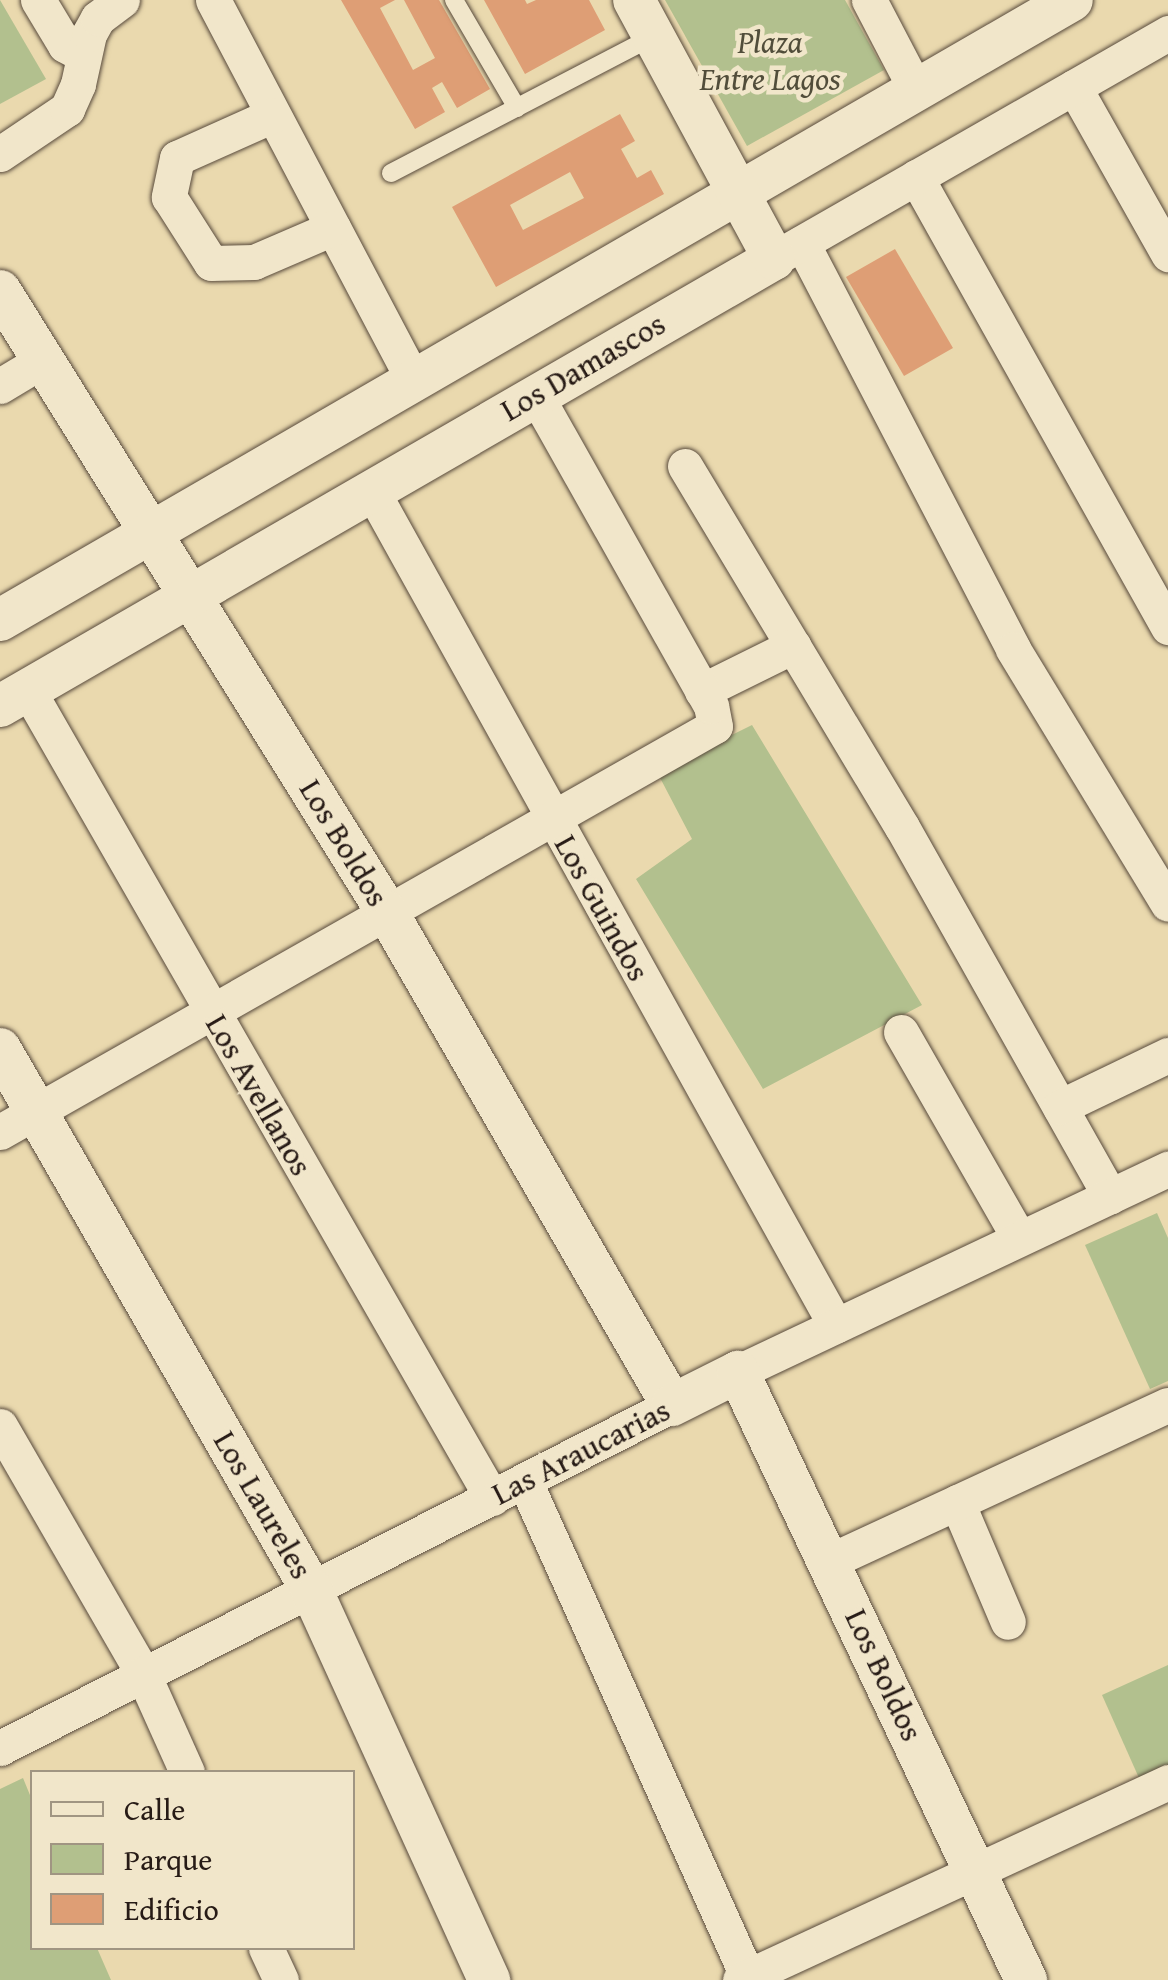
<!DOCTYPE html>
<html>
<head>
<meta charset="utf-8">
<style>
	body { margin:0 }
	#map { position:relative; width:1168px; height:1980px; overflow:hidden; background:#ead9ae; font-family:"Gentium Book Plus",serif }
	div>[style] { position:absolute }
	.green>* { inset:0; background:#b2c08e }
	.building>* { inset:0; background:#de9e75 }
	.roads { filter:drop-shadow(0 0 2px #584a3c) drop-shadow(0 0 2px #584a3c) }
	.service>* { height:18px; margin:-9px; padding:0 9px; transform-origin:9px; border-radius:9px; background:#f1e6ca }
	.minor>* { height:35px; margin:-17.5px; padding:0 17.5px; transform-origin:17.5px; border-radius:17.5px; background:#f1e6ca }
	.tertiary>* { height:42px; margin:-21px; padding:0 21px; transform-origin:21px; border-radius:21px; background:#f1e6ca }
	span { translate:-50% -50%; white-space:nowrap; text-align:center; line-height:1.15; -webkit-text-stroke:9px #f1e6ca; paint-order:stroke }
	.park-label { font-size:32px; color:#514d3a; font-style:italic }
	.street-label { font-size:32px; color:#271b16 }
	.legend { position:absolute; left:30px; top:1770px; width:325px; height:180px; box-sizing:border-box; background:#f1e6ca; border:2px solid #a09582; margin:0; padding:12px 18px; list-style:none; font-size:30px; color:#271b16 }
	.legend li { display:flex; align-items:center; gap:20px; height:50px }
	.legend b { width:50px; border:2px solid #a09582 }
</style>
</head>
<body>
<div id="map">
	<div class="green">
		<div style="clip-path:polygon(0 0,46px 79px,0 104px)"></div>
		<div style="clip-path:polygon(665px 0,845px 0,884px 70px,747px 146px)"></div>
		<div style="clip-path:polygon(752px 725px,922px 1005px,763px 1089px,636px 879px,692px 839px,657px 772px)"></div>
		<div style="clip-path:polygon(1157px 1213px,1168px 1238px,1168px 1381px,1150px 1389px,1085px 1245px)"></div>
		<div style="clip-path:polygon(1168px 1665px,1168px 1765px,1139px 1778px,1102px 1695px)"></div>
		<div style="clip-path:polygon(23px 1778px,32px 1800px,32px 1948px,97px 1948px,111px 1980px,0 1980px,0 1789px)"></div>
	</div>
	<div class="building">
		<div style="clip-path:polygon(341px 0,395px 0,380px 8px,413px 70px,435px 58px,404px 0,439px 0,490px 89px,457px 108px,442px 82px,432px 88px,445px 112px,415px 129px)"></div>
		<div style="clip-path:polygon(484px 0,525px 0,527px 4px,536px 0,589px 0,605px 30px,525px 74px)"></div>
		<div style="clip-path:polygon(evenodd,620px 114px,635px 141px,621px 149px,637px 178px,651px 170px,664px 194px,496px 287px,452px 207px,620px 114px,570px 172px,584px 198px,523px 230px,510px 205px,570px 172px)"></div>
		<div style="clip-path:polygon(895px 249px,953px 348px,904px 376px,846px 277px)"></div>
	</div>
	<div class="roads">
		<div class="service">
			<div style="left:454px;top:0;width:125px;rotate:59.7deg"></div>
			<div style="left:391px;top:173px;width:297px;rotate:-27.5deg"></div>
		</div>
		<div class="minor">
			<div style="left:38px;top:0;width:52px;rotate:59deg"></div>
			<div style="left:65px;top:45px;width:21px;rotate:28deg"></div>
			<div style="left:213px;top:0;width:427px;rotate:62.2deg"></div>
			<div style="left:869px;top:0;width:102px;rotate:62.4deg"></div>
			<div style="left:1074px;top:87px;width:192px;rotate:60.6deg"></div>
			<div style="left:273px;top:115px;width:105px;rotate:155.9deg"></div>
			<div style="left:177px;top:158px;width:40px;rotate:102deg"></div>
			<div style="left:169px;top:197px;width:78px;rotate:57.5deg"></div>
			<div style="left:211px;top:263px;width:43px;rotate:-1.3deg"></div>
			<div style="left:254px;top:262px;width:86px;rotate:-23.3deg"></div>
			<div style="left:0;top:154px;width:81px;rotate:-33.9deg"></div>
			<div style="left:67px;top:109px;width:27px;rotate:-66deg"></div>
			<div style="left:78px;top:84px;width:51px;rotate:-77.6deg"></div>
			<div style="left:89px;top:34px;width:18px;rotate:-61deg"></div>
			<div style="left:98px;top:18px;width:30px;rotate:-37deg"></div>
			<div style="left:916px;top:177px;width:516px;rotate:60.75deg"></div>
			<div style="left:802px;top:243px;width:458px;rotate:62.5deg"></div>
			<div style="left:1013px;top:649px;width:298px;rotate:58.7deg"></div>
			<div style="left:784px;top:253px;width:443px;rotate:-29.8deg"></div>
			<div style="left:0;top:386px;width:47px;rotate:-31deg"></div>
			<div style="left:685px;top:466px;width:421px;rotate:59deg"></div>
			<div style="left:902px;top:827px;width:424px;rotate:60.6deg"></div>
			<div style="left:371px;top:489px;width:957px;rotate:60.95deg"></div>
			<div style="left:28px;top:690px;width:932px;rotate:60.13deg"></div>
			<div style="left:702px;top:691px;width:102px;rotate:-26.3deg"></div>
			<div style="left:901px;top:1032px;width:237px;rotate:60.2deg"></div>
			<div style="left:1060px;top:1107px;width:120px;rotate:-25.7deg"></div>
			<div style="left:0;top:1132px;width:822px;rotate:-29.59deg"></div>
			<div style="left:715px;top:726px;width:20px;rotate:-101deg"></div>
			<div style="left:711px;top:706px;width:358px;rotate:-119.4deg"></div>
			<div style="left:738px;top:1372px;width:476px;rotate:-25.3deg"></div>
			<div style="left:0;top:1426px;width:286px;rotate:60deg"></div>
			<div style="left:143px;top:1674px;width:107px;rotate:65.8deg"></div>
			<div style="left:525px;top:1482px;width:546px;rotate:65.78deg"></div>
			<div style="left:957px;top:1502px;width:130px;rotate:67deg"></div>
			<div style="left:830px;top:1561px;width:372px;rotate:-24.8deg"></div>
			<div style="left:0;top:1748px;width:754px;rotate:-27.04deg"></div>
			<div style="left:266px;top:1948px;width:35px;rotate:65deg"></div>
			<div style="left:740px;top:1980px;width:472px;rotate:-24.8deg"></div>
		</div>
		<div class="tertiary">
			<div style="left:0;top:291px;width:732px;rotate:58.07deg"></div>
			<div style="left:387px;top:912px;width:569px;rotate:59.97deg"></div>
			<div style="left:672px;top:1405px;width:74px;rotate:-26.6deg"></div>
			<div style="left:738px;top:1372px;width:673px;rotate:64.65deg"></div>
			<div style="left:0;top:620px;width:1238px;rotate:-30.04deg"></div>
			<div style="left:0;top:706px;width:894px;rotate:-30.01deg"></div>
			<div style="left:774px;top:259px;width:294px;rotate:-118.4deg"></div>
			<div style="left:0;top:1049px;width:623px;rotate:60.06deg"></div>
			<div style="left:311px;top:1589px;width:430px;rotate:65.5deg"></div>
		</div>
	</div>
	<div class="park-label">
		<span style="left:770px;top:61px">Plaza<br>Entre Lagos</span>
	</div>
	<div class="street-label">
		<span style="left:583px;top:367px;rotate:-30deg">Los Damascos</span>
		<span style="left:344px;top:843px;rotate:59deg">Los Boldos</span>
		<span style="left:602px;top:908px;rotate:61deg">Los Guindos</span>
		<span style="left:259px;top:1095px;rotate:60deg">Los Avellanos</span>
		<span style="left:581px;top:1452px;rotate:-27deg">Las Araucarias</span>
		<span style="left:263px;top:1505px;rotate:60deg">Los Laureles</span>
		<span style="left:884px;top:1675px;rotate:65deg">Los Boldos</span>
	</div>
	<ul class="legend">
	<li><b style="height:12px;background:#f1e6ca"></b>Calle</li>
	<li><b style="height:28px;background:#b2c08e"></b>Parque</li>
	<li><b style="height:28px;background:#de9e75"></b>Edificio</li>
	</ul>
</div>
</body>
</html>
